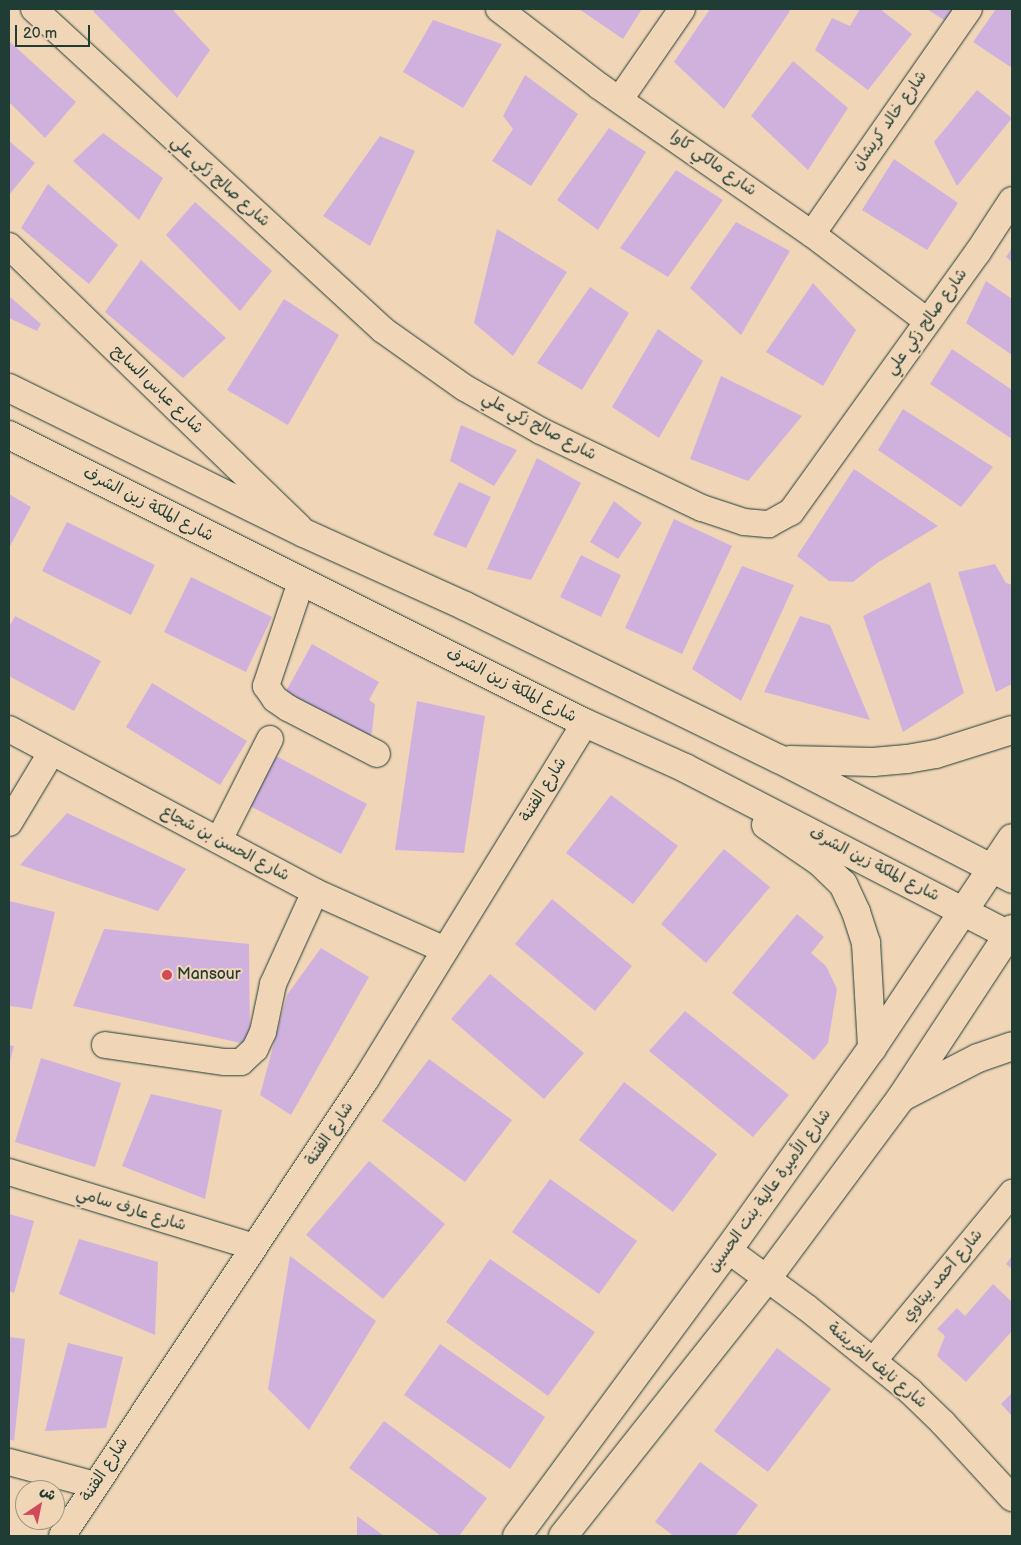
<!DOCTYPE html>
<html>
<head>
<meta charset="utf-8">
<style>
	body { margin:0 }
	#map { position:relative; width:1021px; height:1545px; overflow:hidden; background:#f0d5b7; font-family:"Balsamiq Sans","Playpen Sans Arabic",sans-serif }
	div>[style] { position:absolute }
	.building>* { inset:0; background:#d0b1de }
	.roads { filter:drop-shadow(0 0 1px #1f3d34) drop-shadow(0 0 1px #1f3d34) }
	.minor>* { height:26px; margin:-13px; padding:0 13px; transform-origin:13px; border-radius:13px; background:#f0d5b7 }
	.secondary>* { height:28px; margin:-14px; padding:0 14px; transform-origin:14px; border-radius:14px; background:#f0d5b7 }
	.dots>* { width:14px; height:14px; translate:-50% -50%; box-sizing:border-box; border:2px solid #f0d5b7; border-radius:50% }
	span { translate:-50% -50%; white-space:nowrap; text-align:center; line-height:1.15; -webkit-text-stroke:4px #f0d5b7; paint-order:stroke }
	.street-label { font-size:16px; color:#1f3d34 }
	.poi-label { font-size:16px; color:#1f3d34 }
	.left { translate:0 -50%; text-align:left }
	.frame { position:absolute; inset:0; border:10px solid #1f3d34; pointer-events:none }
	.north { position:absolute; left:15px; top:1480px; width:50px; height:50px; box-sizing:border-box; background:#f0d5b7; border:1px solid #9c9883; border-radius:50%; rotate:34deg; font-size:14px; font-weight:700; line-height:20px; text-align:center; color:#1f3d34 }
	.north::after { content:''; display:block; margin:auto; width:18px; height:22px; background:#d1495b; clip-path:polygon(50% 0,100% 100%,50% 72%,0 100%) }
	.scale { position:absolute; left:15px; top:25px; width:75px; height:22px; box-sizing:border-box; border:2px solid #1f3d34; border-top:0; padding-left:6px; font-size:15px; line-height:18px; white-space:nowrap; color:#1f3d34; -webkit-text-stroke:4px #f0d5b7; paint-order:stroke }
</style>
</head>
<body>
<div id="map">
	<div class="building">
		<div style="clip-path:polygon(95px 9px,172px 9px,210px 50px,177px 98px,93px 11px)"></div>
		<div style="clip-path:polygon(579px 9px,642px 9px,623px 39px)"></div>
		<div style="clip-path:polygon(710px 9px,786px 9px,790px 11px,724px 109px,674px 62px)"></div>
		<div style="clip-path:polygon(860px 9px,880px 9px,912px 34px,868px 90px,815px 50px,832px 18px,850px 26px)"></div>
		<div style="clip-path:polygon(927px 9px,953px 9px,947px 22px)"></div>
		<div style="clip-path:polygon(996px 9px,1012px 9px,1012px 68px,973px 42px)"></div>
		<div style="clip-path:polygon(433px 20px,502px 44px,463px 108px,403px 72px)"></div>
		<div style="clip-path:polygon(10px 42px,76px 102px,45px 138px,9px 102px)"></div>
		<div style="clip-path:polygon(793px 61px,848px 108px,808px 170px,751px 116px)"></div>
		<div style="clip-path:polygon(525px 75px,578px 114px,531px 186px,492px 161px,513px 129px,503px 116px)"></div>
		<div style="clip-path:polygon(977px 90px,1012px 118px,957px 186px,934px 142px)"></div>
		<div style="clip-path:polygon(609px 128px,646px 152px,598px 230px,557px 200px)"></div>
		<div style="clip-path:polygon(103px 133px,163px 178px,139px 220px,73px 161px)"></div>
		<div style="clip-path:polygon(380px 136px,415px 151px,370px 246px,323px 216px)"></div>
		<div style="clip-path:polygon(9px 141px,35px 163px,9px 195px)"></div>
		<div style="clip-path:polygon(894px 159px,958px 203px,927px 250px,862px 210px)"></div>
		<div style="clip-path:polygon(676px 170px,723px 200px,668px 277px,620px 248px)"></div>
		<div style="clip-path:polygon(48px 184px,118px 245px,89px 284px,21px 228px)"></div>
		<div style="clip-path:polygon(195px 202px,272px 271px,240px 311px,166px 235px)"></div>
		<div style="clip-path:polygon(736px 222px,790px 251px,741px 335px,690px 288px)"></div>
		<div style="clip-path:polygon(497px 229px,567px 272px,513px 356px,474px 323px)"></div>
		<div style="clip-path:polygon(1012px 248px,1012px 262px,1006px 257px)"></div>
		<div style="clip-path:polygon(141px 260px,226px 338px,183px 378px,105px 312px)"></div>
		<div style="clip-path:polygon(986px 281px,1012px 299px,1012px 355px,966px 323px)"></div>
		<div style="clip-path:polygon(813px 283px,856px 330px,823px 386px,766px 352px)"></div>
		<div style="clip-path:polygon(590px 287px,629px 313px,582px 390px,537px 363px)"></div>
		<div style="clip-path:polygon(9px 296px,41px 324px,37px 331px,9px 318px)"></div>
		<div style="clip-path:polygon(284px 299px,339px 335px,288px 425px,227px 390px)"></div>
		<div style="clip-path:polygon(658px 329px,703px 361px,659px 438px,612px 407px)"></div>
		<div style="clip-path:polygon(952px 349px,1012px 390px,1012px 439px,930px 384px)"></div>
		<div style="clip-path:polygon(721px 376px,802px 416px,748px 481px,690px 459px)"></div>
		<div style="clip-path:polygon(903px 409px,993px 467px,961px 507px,878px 450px)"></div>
		<div style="clip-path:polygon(461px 425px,517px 450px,494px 486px,450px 461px)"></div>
		<div style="clip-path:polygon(537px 458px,581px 483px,531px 580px,487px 569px)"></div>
		<div style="clip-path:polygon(854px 469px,938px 526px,877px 563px,853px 582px,829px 581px,797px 556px)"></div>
		<div style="clip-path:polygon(459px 482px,491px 497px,466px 548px,433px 535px)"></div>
		<div style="clip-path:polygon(9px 494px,31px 507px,9px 548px)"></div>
		<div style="clip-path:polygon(614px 501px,642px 523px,618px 559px,590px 542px)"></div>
		<div style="clip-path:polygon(674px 519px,732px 546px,682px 654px,625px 628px)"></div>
		<div style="clip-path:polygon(67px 522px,155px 565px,131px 615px,42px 571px)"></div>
		<div style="clip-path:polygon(581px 555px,621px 575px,601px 617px,560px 597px)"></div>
		<div style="clip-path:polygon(995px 564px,1006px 583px,1012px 585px,1012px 684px,996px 692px,958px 572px)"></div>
		<div style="clip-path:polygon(742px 566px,794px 585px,741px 701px,692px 669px)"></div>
		<div style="clip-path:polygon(191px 577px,272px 617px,246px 672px,164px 632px)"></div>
		<div style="clip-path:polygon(930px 582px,964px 693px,903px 732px,863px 616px)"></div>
		<div style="clip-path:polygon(15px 616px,101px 661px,74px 711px,9px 676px,9px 627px)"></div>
		<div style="clip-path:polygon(800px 616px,830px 625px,870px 720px,764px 692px)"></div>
		<div style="clip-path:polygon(312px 644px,379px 682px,369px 700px,375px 704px,372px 732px,367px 741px,284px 695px)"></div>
		<div style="clip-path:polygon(152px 683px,247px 741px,220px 785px,126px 727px)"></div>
		<div style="clip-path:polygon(417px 701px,485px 716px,464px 853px,395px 850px)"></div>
		<div style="clip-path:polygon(276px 756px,367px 804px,341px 854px,250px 806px)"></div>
		<div style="clip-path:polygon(611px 795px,678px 846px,633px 904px,566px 853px)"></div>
		<div style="clip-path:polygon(67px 813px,186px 869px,158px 911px,20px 865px)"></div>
		<div style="clip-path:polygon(724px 849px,770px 887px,706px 963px,661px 924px)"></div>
		<div style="clip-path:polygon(552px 899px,632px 966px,595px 1011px,515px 944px)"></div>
		<div style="clip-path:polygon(9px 901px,55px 912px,32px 1009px,9px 1006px)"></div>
		<div style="clip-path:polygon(797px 914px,824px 937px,811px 953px,826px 966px,837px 989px,828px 1043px,814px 1060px,732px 993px)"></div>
		<div style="clip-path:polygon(104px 929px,249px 944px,250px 1045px,73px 1006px)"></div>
		<div style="clip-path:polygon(321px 948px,369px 977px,291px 1115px,260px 1095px,287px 995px)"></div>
		<div style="clip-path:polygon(490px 974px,584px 1053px,544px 1099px,451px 1019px)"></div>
		<div style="clip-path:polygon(685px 1011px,789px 1095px,753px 1137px,649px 1051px)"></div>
		<div style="clip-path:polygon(9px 1045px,14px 1046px,9px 1065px)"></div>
		<div style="clip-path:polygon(41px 1058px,121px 1083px,95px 1167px,15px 1142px)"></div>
		<div style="clip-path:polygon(429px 1059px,512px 1120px,465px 1182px,382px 1121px)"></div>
		<div style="clip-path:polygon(624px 1082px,717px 1154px,673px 1212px,579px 1140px)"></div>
		<div style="clip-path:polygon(151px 1094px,222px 1110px,205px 1199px,122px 1166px)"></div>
		<div style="clip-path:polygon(369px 1161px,445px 1224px,383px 1299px,306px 1235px)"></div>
		<div style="clip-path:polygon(550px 1179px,637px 1241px,599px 1294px,512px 1232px)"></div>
		<div style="clip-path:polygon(9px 1214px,34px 1221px,14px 1293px,9px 1291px)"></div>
		<div style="clip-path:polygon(79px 1239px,158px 1262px,155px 1335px,59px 1294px)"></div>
		<div style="clip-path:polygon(290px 1256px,376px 1321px,309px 1430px,268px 1389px)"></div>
		<div style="clip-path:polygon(1012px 1256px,1012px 1269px,1006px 1264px)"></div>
		<div style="clip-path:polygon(490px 1259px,595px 1332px,548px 1396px,446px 1322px)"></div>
		<div style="clip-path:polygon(993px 1284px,1012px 1302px,1012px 1331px,966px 1382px,937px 1356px,945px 1336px,937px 1329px,957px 1308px,965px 1316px)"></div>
		<div style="clip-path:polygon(9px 1337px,25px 1339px,14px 1441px,9px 1439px)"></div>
		<div style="clip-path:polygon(68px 1343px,123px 1357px,106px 1428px,45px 1431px)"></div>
		<div style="clip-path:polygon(440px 1344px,545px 1417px,510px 1469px,404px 1395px)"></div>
		<div style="clip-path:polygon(777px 1348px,831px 1389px,768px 1472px,714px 1431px)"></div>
		<div style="clip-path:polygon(1012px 1393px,1012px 1416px,1001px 1404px)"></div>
		<div style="clip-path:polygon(384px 1421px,487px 1498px,459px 1536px,441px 1536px,349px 1468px)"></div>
		<div style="clip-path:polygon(700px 1462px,758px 1505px,735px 1536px,674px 1536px,655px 1522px)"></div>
		<div style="clip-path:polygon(357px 1516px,384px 1536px,357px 1536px)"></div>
	</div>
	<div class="roads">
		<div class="minor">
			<div style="left:34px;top:9px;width:474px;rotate:42.6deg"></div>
			<div style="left:383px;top:330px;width:100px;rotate:35.3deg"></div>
			<div style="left:465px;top:388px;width:87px;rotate:29.5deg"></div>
			<div style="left:541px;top:431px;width:178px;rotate:25.6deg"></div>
			<div style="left:702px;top:508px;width:44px;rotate:18.4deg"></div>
			<div style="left:744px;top:522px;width:25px;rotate:5deg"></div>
			<div style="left:769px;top:524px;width:25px;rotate:-29deg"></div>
			<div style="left:791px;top:512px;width:320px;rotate:-54.3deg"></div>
			<div style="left:978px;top:252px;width:62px;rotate:-56.8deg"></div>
			<div style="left:499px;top:9px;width:126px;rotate:37.6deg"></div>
			<div style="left:599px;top:86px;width:259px;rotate:34.8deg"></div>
			<div style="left:812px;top:234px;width:144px;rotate:37.1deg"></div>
			<div style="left:620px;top:99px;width:109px;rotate:-55.4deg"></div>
			<div style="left:812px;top:234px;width:274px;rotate:-55.1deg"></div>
			<div style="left:9px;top:246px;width:404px;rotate:44.1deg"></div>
			<div style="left:301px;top:582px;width:110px;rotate:108.6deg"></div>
			<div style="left:266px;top:686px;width:16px;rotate:55deg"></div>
			<div style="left:275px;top:699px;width:16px;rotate:35deg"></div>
			<div style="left:288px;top:708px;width:100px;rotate:27.3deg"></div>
			<div style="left:9px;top:729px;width:347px;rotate:28deg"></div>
			<div style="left:315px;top:892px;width:142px;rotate:24deg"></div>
			<div style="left:9px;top:823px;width:82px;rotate:-59deg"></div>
			<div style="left:219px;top:840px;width:113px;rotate:-63.2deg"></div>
			<div style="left:105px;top:1045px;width:121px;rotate:8.1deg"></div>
			<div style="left:225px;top:1062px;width:16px"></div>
			<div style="left:241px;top:1062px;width:19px;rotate:-43deg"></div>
			<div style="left:255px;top:1049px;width:19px;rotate:-65deg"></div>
			<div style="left:263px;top:1032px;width:49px;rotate:-78.2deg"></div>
			<div style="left:273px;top:984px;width:101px;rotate:-65.5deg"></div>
			<div style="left:9px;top:1172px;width:256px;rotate:17deg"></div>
			<div style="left:728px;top:1250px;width:97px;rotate:36.2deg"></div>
			<div style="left:806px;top:1307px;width:134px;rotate:38.9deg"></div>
			<div style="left:910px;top:1391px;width:46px;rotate:44.1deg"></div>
			<div style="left:943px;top:1423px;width:102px;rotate:47.4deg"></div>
			<div style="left:874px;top:1360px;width:217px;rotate:-50.4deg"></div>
			<div style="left:9px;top:1462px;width:89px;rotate:15deg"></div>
			<div style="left:62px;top:1536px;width:549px;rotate:-56.37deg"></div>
			<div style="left:366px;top:1079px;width:418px;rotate:-58.4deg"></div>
		</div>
		<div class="secondary">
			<div style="left:9px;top:388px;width:329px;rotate:26.2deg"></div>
			<div style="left:304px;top:533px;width:177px;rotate:24.4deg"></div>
			<div style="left:465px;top:606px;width:349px;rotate:26deg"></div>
			<div style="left:779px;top:759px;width:262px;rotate:27.2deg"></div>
			<div style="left:9px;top:435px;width:644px;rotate:26.57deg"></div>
			<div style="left:585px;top:723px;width:110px;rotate:24.2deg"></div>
			<div style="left:685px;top:768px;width:368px;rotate:27.3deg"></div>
			<div style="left:790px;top:760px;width:83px;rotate:1.4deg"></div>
			<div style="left:873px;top:762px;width:34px;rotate:-5deg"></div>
			<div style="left:907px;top:759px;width:29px;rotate:-10deg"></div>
			<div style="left:936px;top:754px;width:80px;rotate:-17.5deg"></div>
			<div style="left:766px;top:825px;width:65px;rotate:34.4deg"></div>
			<div style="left:820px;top:862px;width:32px;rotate:44deg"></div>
			<div style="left:843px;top:884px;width:31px;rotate:65deg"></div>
			<div style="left:856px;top:912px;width:33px;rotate:72deg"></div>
			<div style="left:866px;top:943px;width:105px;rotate:86.7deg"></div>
			<div style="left:904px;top:1096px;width:83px;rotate:-27.2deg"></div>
			<div style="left:978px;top:1058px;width:36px;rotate:-19deg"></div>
			<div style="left:517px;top:1536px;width:355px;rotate:-53.6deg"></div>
			<div style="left:728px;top:1250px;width:248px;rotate:-54.5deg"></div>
			<div style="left:872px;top:1048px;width:252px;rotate:-56.3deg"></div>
			<div style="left:563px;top:1536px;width:330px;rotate:-51.6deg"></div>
			<div style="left:768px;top:1277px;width:223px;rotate:-53.4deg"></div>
			<div style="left:901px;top:1098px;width:202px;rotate:-56.7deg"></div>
		</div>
	</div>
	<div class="dots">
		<div style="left:167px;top:975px;background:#d1495b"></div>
	</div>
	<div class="street-label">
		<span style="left:890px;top:121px;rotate:-55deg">شارع خالد كريشان</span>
		<span style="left:713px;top:164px;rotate:35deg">شارع مالكي كاوا</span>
		<span style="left:220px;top:182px;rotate:42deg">شارع صالح زكي علي</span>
		<span style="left:927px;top:322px;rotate:-54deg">شارع صالح زكي علي</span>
		<span style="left:157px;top:390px;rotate:44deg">شارع عباس السايح</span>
		<span style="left:539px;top:427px;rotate:28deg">شارع صالح زكي علي</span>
		<span style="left:148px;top:505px;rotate:27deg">شارع الملكة زين الشرف</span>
		<span style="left:511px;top:686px;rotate:27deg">شارع الملكة زين الشرف</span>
		<span style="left:544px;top:790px;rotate:-58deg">شارع الفتنة</span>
		<span style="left:225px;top:844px;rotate:28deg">شارع الحسن بن شجاع</span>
		<span style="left:874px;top:865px;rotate:27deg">شارع الملكة زين الشرف</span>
		<span style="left:330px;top:1134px;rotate:-56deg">شارع الفتنة</span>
		<span style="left:770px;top:1191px;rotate:-54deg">شارع الأميرة عالية بنت الحسين</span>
		<span style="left:131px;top:1210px;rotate:17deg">شارع عارف سامي</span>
		<span style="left:943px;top:1276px;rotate:-50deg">شارع أحمد بيتاوي</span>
		<span style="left:877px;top:1366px;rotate:40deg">شارع نايف الخريشة</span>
		<span style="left:105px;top:1470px;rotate:-57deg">شارع الفتنة</span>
	</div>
	<div class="poi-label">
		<span class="left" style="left:177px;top:975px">Mansour</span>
	</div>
	<div class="frame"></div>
	<div class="north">ش</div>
	<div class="scale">20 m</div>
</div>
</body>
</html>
